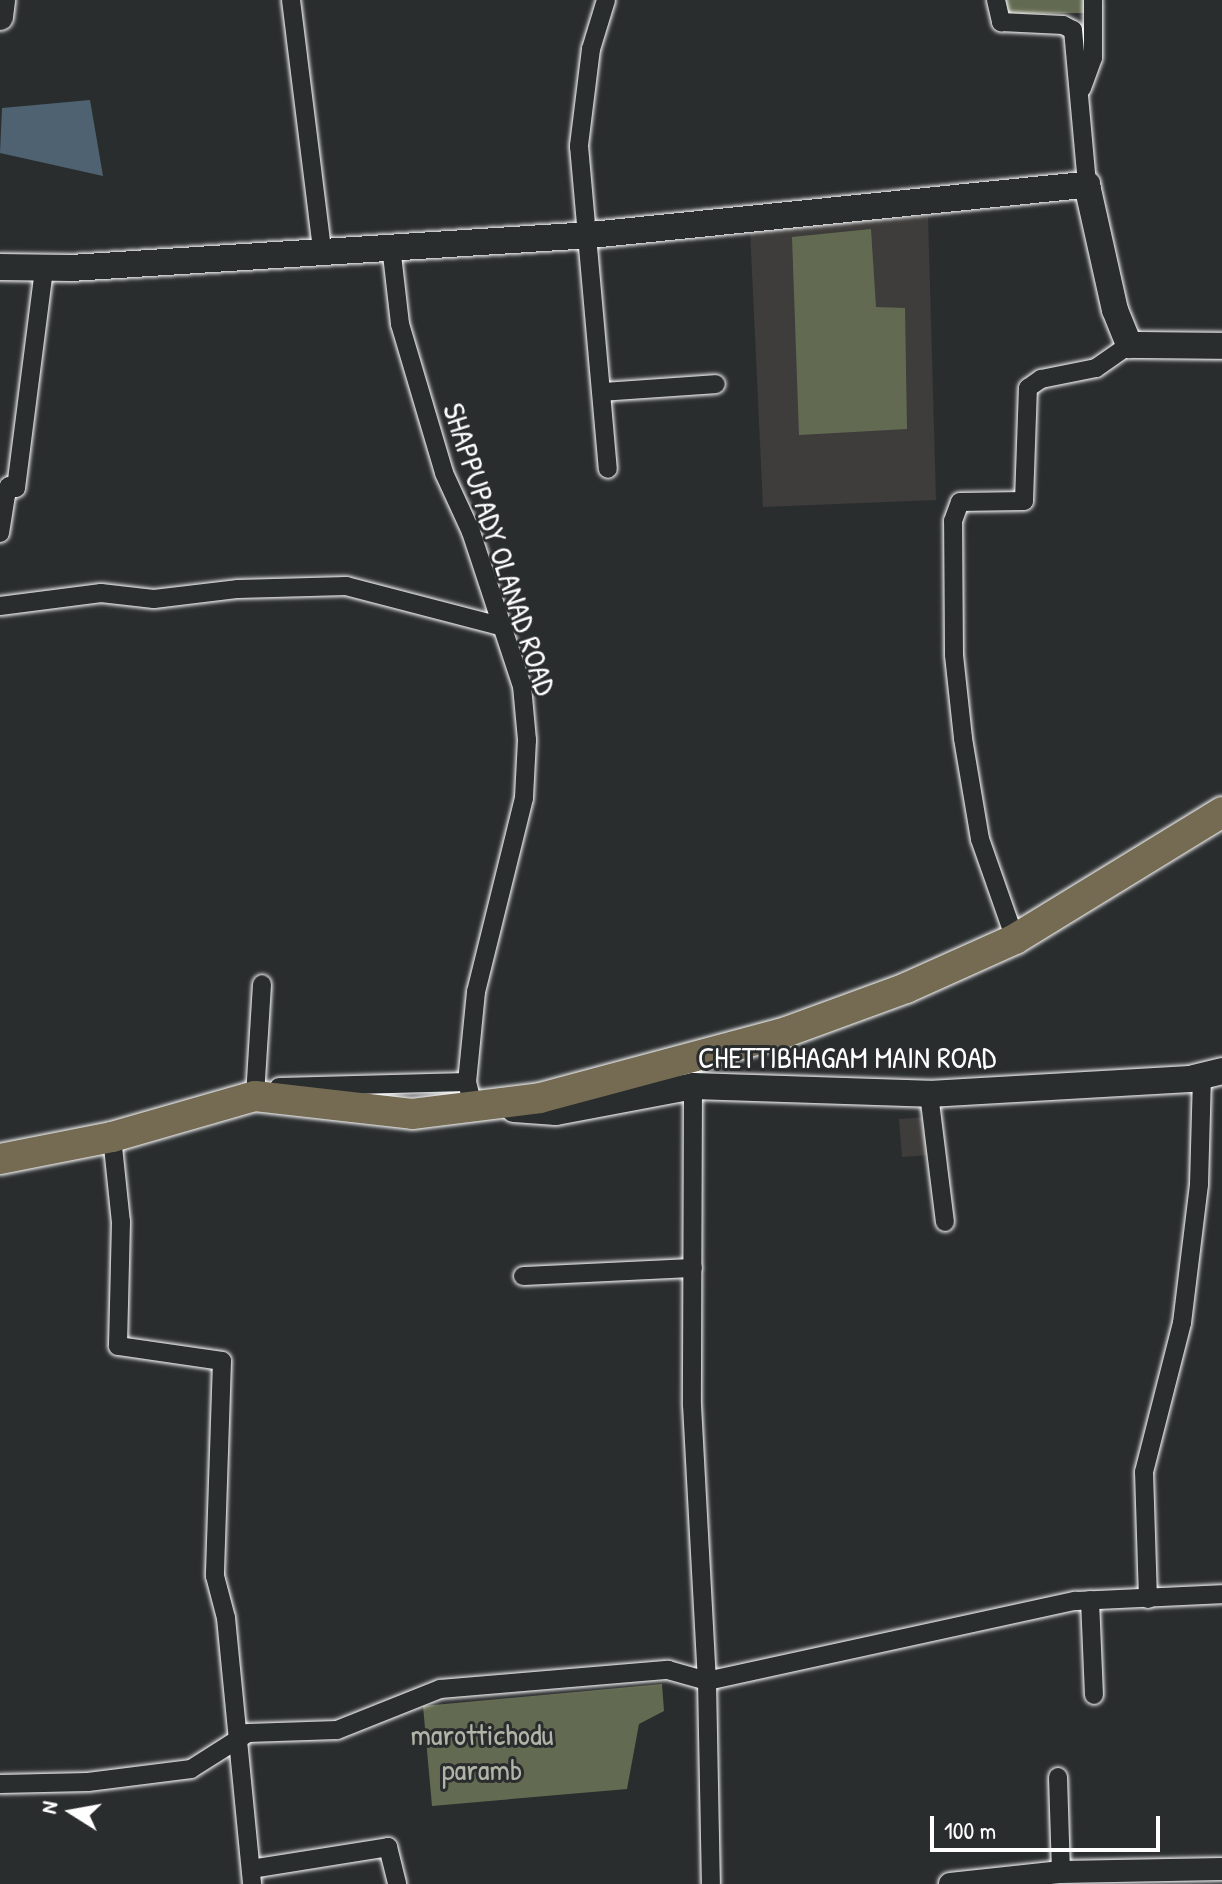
<!DOCTYPE html>
<html>
<head>
<meta charset="utf-8">
<style>
	body { margin:0 }
	#map { position:relative; width:1222px; height:1884px; overflow:hidden; background:#2a2d2e; font-family:"Patrick Hand",sans-serif }
	div>[style] { position:absolute }
	.built>* { inset:0; background:#3f3c3c }
	.green>* { inset:0; background:#626b51 }
	.water>* { inset:0; background:#4e6271 }
	.roads { filter:drop-shadow(0 0 2px #fff) drop-shadow(0 0 2px #fff) }
	.minor>* { height:18px; margin:-9px; padding:0 9px; transform-origin:9px; border-radius:9px; background:#2a2d2e }
	.tertiary>* { height:22px; margin:-11px; padding:0 11px; transform-origin:11px; border-radius:11px; background:#2a2d2e }
	.secondary>* { height:26px; margin:-13px; padding:0 13px; transform-origin:13px; border-radius:13px; background:#2a2d2e }
	.trunk>* { height:30px; margin:-15px; padding:0 15px; transform-origin:15px; border-radius:15px; background:#756b52 }
	span { translate:-50% -50%; white-space:nowrap; text-align:center; line-height:1.15; -webkit-text-stroke:6px #2a2d2e; paint-order:stroke }
	.street-label { font-size:30px; color:#fff }
	.park-label { font-size:30px; color:#b0b5a8 }
	.north { position:absolute; left:32px; top:1772px; width:80px; height:80px; -webkit-text-stroke:6px #2a2d2e; paint-order:stroke; rotate:281deg; font-size:22px; font-weight:700; line-height:32px; text-align:center; color:#fff }
	.north::after { content:''; display:block; margin:auto; width:28px; height:36px; background:#fff; clip-path:polygon(50% 0,100% 100%,50% 72%,0 100%) }
	.scale { position:absolute; left:930px; top:1816px; width:230px; height:36px; box-sizing:border-box; border:4px solid #fff; border-top:0; padding-left:10px; font-size:24px; line-height:28px; white-space:nowrap; color:#fff; -webkit-text-stroke:6px #2a2d2e; paint-order:stroke }
</style>
</head>
<body>
<div id="map">
	<div class="built">
		<div style="clip-path:polygon(928px 216px,936px 500px,763px 507px,750px 229px)"></div>
		<div style="clip-path:polygon(925px 1117px,929px 1155px,902px 1157px,899px 1119px)"></div>
	</div>
	<div class="green">
		<div style="clip-path:polygon(1003px 0,1084px 0,1085px 13px,1004px 14px)"></div>
		<div style="clip-path:polygon(871px 229px,876px 307px,905px 308px,907px 429px,799px 435px,792px 237px)"></div>
		<div style="clip-path:polygon(662px 1684px,664px 1711px,639px 1724px,627px 1789px,432px 1806px,423px 1706px)"></div>
	</div>
	<div class="water">
		<div style="clip-path:polygon(90px 100px,103px 176px,0 153px,2px 108px)"></div>
	</div>
	<div class="roads">
		<div class="minor">
			<div style="left:291px;top:0;width:252px;rotate:82.9deg"></div>
			<div style="left:606px;top:0;width:51px;rotate:107deg"></div>
			<div style="left:591px;top:49px;width:98px;rotate:97.1deg"></div>
			<div style="left:579px;top:146px;width:324px;rotate:84.9deg"></div>
			<div style="left:996px;top:0;width:23px;rotate:77deg"></div>
			<div style="left:1001px;top:22px;width:62px;rotate:2.8deg"></div>
			<div style="left:1063px;top:25px;width:11px;rotate:27deg"></div>
			<div style="left:1073px;top:30px;width:156px;rotate:84.8deg"></div>
			<div style="left:1082px;top:88px;width:32px;rotate:-70deg"></div>
			<div style="left:1093px;top:58px;width:58px;rotate:-90deg"></div>
			<div style="left:391px;top:246px;width:79px;rotate:83.4deg"></div>
			<div style="left:400px;top:324px;width:155px;rotate:73.5deg"></div>
			<div style="left:444px;top:473px;width:65px;rotate:65.4deg"></div>
			<div style="left:471px;top:532px;width:162px;rotate:71.7deg"></div>
			<div style="left:522px;top:686px;width:54px;rotate:84.7deg"></div>
			<div style="left:527px;top:740px;width:58px;rotate:93deg"></div>
			<div style="left:524px;top:798px;width:200px;rotate:103.9deg"></div>
			<div style="left:476px;top:992px;width:90px;rotate:95.7deg"></div>
			<div style="left:467px;top:1082px;width:25px;rotate:76deg"></div>
			<div style="left:602px;top:392px;width:114px;rotate:-4deg"></div>
			<div style="left:0;top:533px;width:38px;rotate:-81deg"></div>
			<div style="left:6px;top:495px;width:9px;rotate:-72deg"></div>
			<div style="left:9px;top:486px;width:7px;rotate:16deg"></div>
			<div style="left:16px;top:488px;width:222px;rotate:-82.7deg"></div>
			<div style="left:0;top:606px;width:102px;rotate:-7.3deg"></div>
			<div style="left:101px;top:593px;width:53px;rotate:6.5deg"></div>
			<div style="left:154px;top:599px;width:85px;rotate:-6.8deg"></div>
			<div style="left:238px;top:589px;width:108px;rotate:-1.6deg"></div>
			<div style="left:346px;top:586px;width:159px;rotate:14.6deg"></div>
			<div style="left:1015px;top:939px;width:106px;rotate:-109.3deg"></div>
			<div style="left:980px;top:839px;width:102px;rotate:-99.6deg"></div>
			<div style="left:963px;top:738px;width:83px;rotate:-96.2deg"></div>
			<div style="left:954px;top:655px;width:134px;rotate:-90.4deg"></div>
			<div style="left:953px;top:521px;width:20px;rotate:-70deg"></div>
			<div style="left:960px;top:502px;width:64px;rotate:-0.9deg"></div>
			<div style="left:1024px;top:501px;width:113px;rotate:-88deg"></div>
			<div style="left:1028px;top:388px;width:16px;rotate:-35deg"></div>
			<div style="left:1041px;top:379px;width:56px;rotate:-11.3deg"></div>
			<div style="left:1096px;top:368px;width:40px;rotate:-34.9deg"></div>
			<div style="left:693px;top:1086px;width:319px;rotate:90.2deg"></div>
			<div style="left:692px;top:1405px;width:276px;rotate:86.9deg"></div>
			<div style="left:707px;top:1681px;width:377px;rotate:-12.3deg"></div>
			<div style="left:1075px;top:1601px;width:147px;rotate:-2.7deg"></div>
			<div style="left:279px;top:1087px;width:188px;rotate:-1.5deg"></div>
			<div style="left:929px;top:1094px;width:129px;rotate:82.9deg"></div>
			<div style="left:255px;top:1096px;width:112px;rotate:-86.4deg"></div>
			<div style="left:112px;top:1137px;width:85px;rotate:84deg"></div>
			<div style="left:121px;top:1222px;width:124px;rotate:91.4deg"></div>
			<div style="left:118px;top:1346px;width:105px;rotate:8.2deg"></div>
			<div style="left:222px;top:1361px;width:215px;rotate:91.9deg"></div>
			<div style="left:215px;top:1576px;width:43px;rotate:75.3deg"></div>
			<div style="left:226px;top:1618px;width:267px;rotate:84.4deg"></div>
			<div style="left:523px;top:1276px;width:170px;rotate:-2.7deg"></div>
			<div style="left:1148px;top:1599px;width:127px;rotate:-91.8deg"></div>
			<div style="left:1144px;top:1472px;width:154px;rotate:-75.7deg"></div>
			<div style="left:1182px;top:1323px;width:140px;rotate:-83deg"></div>
			<div style="left:1199px;top:1184px;width:108px;rotate:-88.4deg"></div>
			<div style="left:1090px;top:1600px;width:95px;rotate:87.6deg"></div>
			<div style="left:1058px;top:1777px;width:95px;rotate:88.2deg"></div>
			<div style="left:0;top:1784px;width:88px;rotate:-1.3deg"></div>
			<div style="left:88px;top:1782px;width:104px;rotate:-7.2deg"></div>
			<div style="left:191px;top:1769px;width:67px;rotate:-32.3deg"></div>
			<div style="left:248px;top:1733px;width:89px;rotate:-1.9deg"></div>
			<div style="left:337px;top:1730px;width:111px;rotate:-21.7deg"></div>
			<div style="left:440px;top:1689px;width:229px;rotate:-4.8deg"></div>
			<div style="left:668px;top:1670px;width:41px;rotate:15.8deg"></div>
			<div style="left:707px;top:1681px;width:203px;rotate:88.9deg"></div>
			<div style="left:251px;top:1869px;width:139px;rotate:-9.1deg"></div>
			<div style="left:388px;top:1847px;width:38px;rotate:76deg"></div>
		</div>
		<div class="tertiary">
			<div style="left:950px;top:1884px;width:112px;rotate:-6.2deg"></div>
			<div style="left:1061px;top:1872px;width:161px;rotate:-1.1deg"></div>
		</div>
		<div class="secondary">
			<div style="left:0;top:17px;width:17px;rotate:-83deg"></div>
			<div style="left:0;top:267px;width:71px;rotate:0.8deg"></div>
			<div style="left:71px;top:268px;width:521px;rotate:-3.63deg"></div>
			<div style="left:591px;top:235px;width:499px;rotate:-5.8deg"></div>
			<div style="left:1087px;top:185px;width:128px;rotate:77.4deg"></div>
			<div style="left:1115px;top:310px;width:38px;rotate:68deg"></div>
			<div style="left:1129px;top:345px;width:93px;rotate:0.6deg"></div>
			<div style="left:514px;top:1109px;width:42px;rotate:4.1deg"></div>
			<div style="left:556px;top:1112px;width:139px;rotate:-10.7deg"></div>
			<div style="left:693px;top:1086px;width:236px;rotate:1.9deg"></div>
			<div style="left:929px;top:1094px;width:261px;rotate:-3.3deg"></div>
			<div style="left:1190px;top:1079px;width:33px;rotate:-14deg"></div>
		</div>
		<div class="trunk">
			<div style="left:0;top:1159px;width:114px;rotate:-11.1deg"></div>
			<div style="left:112px;top:1137px;width:149px;rotate:-16deg"></div>
			<div style="left:255px;top:1096px;width:158px;rotate:6.5deg"></div>
			<div style="left:412px;top:1114px;width:129px;rotate:-7.1deg"></div>
			<div style="left:540px;top:1098px;width:255px;rotate:-15deg"></div>
			<div style="left:786px;top:1032px;width:128px;rotate:-20.1deg"></div>
			<div style="left:906px;top:988px;width:120px;rotate:-24.2deg"></div>
			<div style="left:1015px;top:939px;width:243px;rotate:-31.5deg"></div>
		</div>
	</div>
	<div class="street-label">
		<span style="left:500px;top:549px;rotate:72deg">SHAPPUPADY OLANAD ROAD</span>
		<span style="left:847px;top:1057px">CHETTIBHAGAM MAIN ROAD</span>
	</div>
	<div class="park-label">
		<span style="left:482px;top:1751px">marottichodu<br>paramb</span>
	</div>
	<div class="north">N</div>
	<div class="scale">100 m</div>
</div>
</body>
</html>
